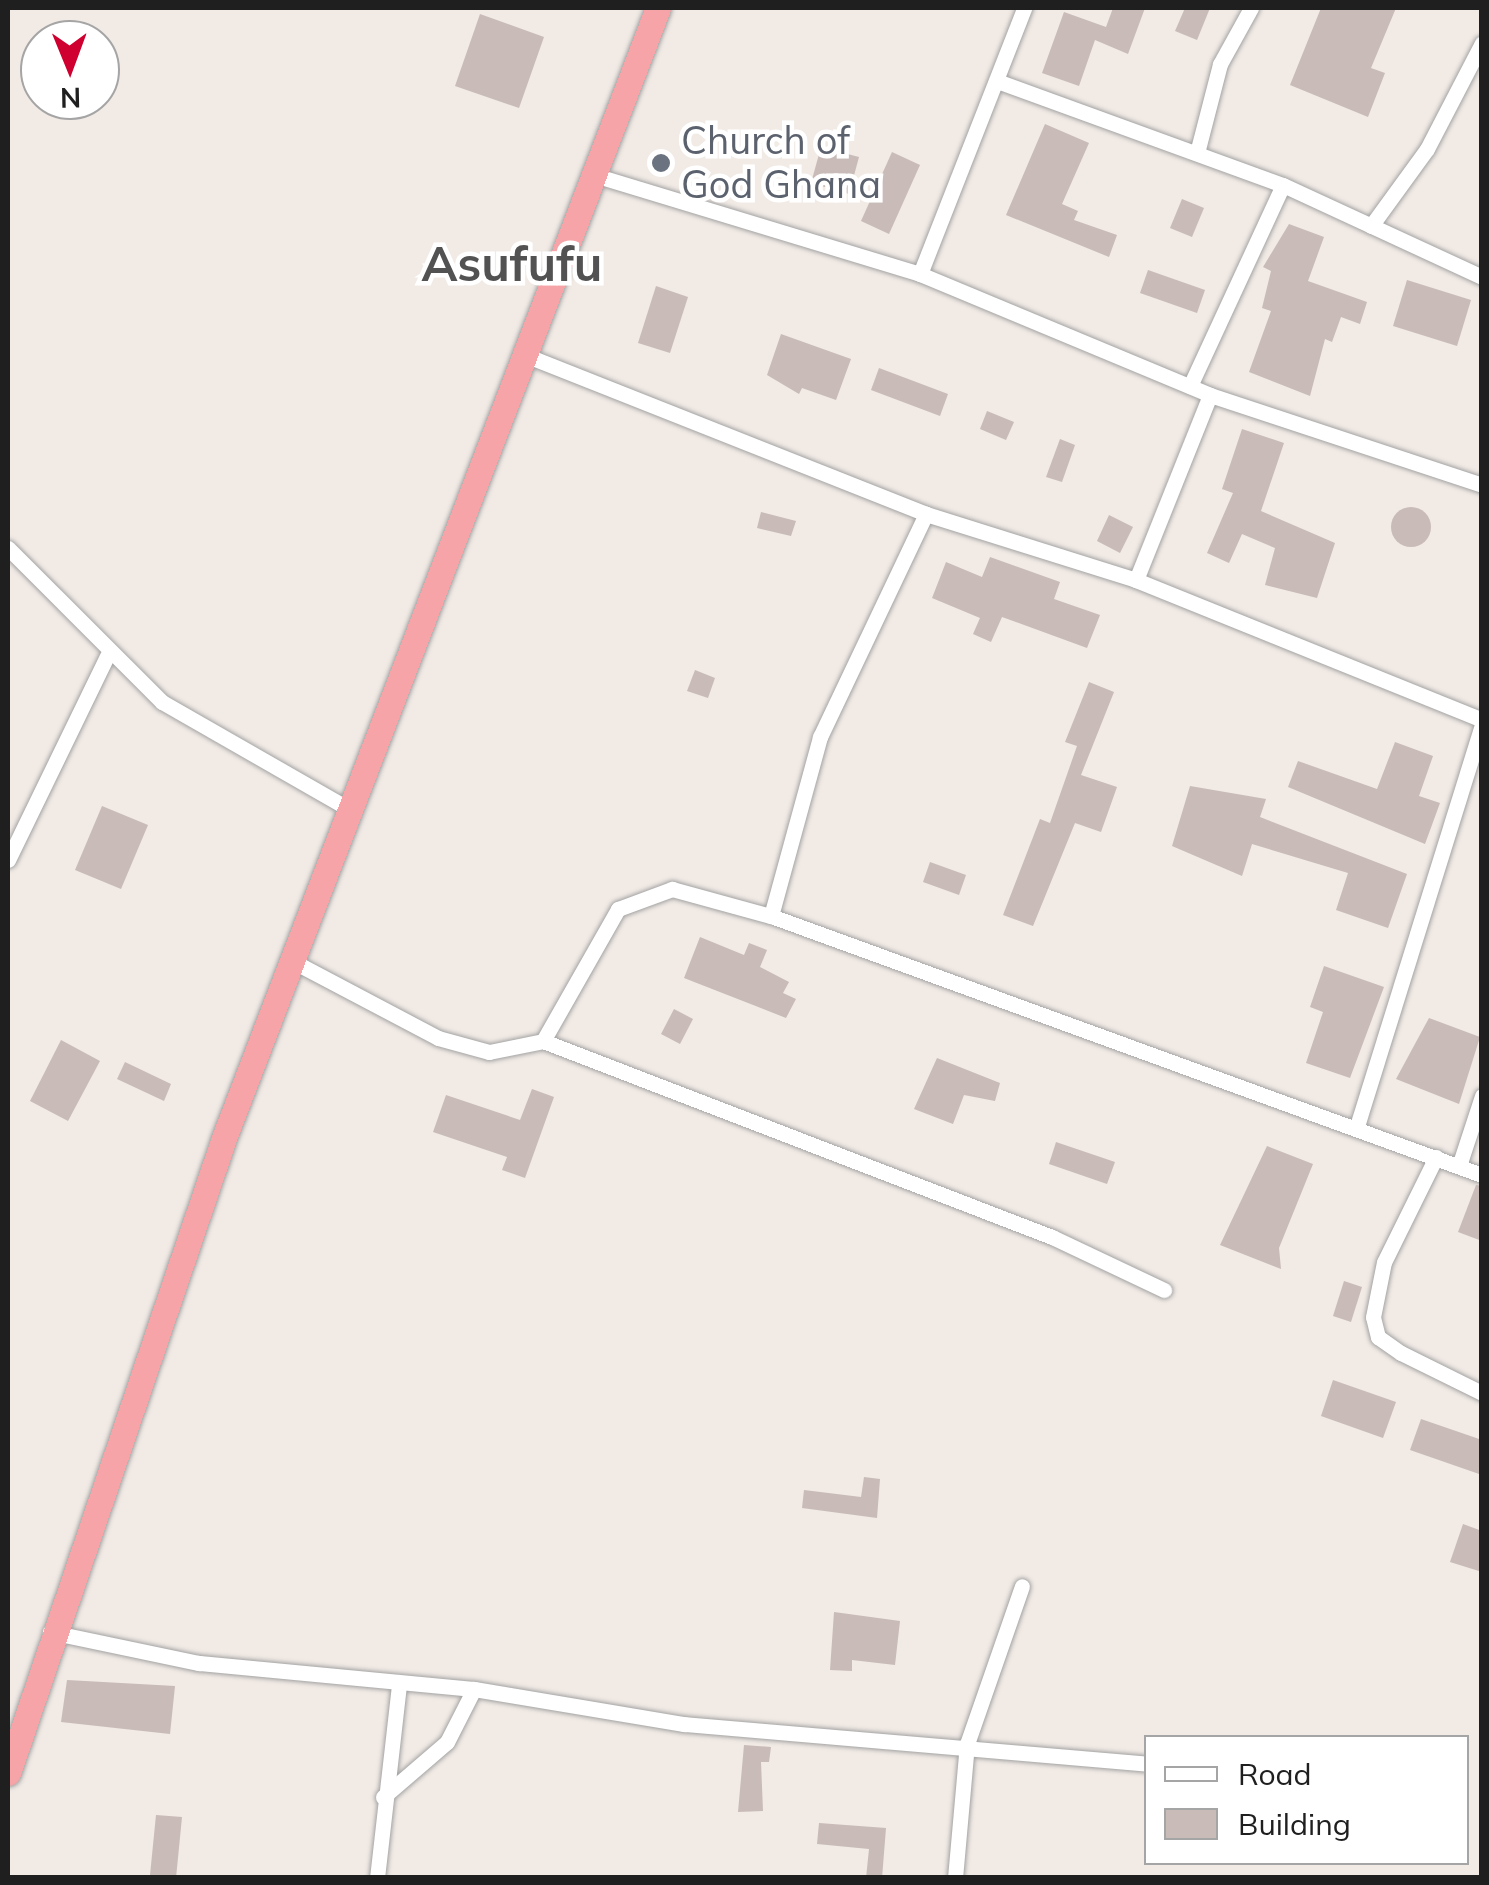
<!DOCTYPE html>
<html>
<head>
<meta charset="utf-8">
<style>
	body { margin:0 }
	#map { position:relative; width:1489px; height:1885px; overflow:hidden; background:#f1eae5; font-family:Mulish,sans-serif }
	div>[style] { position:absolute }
	.building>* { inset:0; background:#c9bbb8 }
	.round { border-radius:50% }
	.roads { filter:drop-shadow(0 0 2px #a3a3a3) drop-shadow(0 0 2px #a3a3a3) }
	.minor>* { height:15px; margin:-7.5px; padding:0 7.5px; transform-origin:7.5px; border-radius:7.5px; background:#fff }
	.trunk>* { height:25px; margin:-12.5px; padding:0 12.5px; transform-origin:12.5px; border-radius:12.5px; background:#f6a4a7 }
	.dots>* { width:28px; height:28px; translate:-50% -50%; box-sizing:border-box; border:5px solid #fff; border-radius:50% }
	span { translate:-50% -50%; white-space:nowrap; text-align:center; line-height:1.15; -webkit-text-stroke:9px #fff; paint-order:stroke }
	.worship-label { font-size:38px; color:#5b616d }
	.left { translate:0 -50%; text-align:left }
	.district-label { font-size:48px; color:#525252; font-weight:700 }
	.frame { position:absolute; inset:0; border:10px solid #1f1f1f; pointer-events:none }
	.legend { position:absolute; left:1144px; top:1735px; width:325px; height:130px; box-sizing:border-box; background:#fff; border:2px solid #a5a5a5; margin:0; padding:12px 18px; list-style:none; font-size:30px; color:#1f1f1f }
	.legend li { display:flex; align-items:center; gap:20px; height:50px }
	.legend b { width:50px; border:2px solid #a5a5a5 }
	.north { position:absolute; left:20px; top:20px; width:100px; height:100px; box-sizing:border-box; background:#fff; border:2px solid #a5a5a5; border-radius:50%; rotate:179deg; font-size:28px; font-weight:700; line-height:40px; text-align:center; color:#1f1f1f }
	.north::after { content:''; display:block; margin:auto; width:35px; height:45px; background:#cf002f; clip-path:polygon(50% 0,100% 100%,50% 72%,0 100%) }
</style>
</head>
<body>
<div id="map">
	<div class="building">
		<div style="clip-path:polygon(1113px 8px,1145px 8px,1128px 54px,1095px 40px,1079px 86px,1042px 73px,1064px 12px,1106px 27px)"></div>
		<div style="clip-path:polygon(1185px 8px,1210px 8px,1197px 40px,1175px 31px)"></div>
		<div style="clip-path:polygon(1321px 8px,1396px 8px,1371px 68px,1385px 73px,1368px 117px,1290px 85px)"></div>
		<div style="clip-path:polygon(480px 14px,544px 37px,519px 108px,455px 86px)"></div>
		<div style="clip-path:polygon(1045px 124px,1089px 143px,1062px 204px,1078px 211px,1074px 220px,1117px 235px,1109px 257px,1006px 215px)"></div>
		<div style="clip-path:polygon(821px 147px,859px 157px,849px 194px,811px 183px)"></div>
		<div style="clip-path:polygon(892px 152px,920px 165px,889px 234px,861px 221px)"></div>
		<div style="clip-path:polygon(1182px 199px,1204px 208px,1192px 237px,1170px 228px)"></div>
		<div style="clip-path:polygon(1289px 224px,1324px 237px,1308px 281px,1367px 302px,1360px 324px,1341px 317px,1332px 342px,1325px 339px,1310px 396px,1249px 372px,1271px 311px,1262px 308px,1271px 271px,1263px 267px)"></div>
		<div style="clip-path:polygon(1148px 270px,1205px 290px,1197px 313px,1140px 293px)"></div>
		<div style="clip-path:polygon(1407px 280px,1471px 300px,1457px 346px,1393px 326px)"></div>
		<div style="clip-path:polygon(656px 286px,688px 297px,670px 353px,638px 343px)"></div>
		<div style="clip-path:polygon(781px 334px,851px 359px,836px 400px,802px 388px,799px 394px,767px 375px)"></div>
		<div style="clip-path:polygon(879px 368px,948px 394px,940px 416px,871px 390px)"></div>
		<div style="clip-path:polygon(987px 411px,1014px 422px,1006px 440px,980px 429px)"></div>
		<div style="clip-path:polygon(1242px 429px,1284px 443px,1261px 511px,1335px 543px,1317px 598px,1265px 585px,1275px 548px,1242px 534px,1229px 563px,1207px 553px,1233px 493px,1222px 489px)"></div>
		<div style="clip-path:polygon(1060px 439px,1075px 445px,1062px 482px,1046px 477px)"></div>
		<div class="round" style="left:1391px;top:507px;width:40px;height:40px"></div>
		<div style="clip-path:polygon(761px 512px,796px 521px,791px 536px,757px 528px)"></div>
		<div style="clip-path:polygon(1109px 515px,1133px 527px,1120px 553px,1097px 541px)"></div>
		<div style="clip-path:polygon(990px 557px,1060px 582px,1054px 599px,1100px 615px,1087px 648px,1002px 617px,991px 642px,973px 634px,980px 618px,932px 598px,946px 562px,982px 577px)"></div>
		<div style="clip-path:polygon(695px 670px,715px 678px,708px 698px,687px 691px)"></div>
		<div style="clip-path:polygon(1089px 682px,1114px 692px,1081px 775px,1117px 787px,1101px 832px,1075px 823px,1033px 926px,1003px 915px,1040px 819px,1050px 823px,1077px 746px,1065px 742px)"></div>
		<div style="clip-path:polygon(1395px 742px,1433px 756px,1419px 796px,1440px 803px,1425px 844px,1288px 787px,1298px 761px,1377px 789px)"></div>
		<div style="clip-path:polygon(1190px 786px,1266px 799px,1260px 817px,1407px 874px,1388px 928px,1336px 910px,1348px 873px,1252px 844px,1242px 876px,1172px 846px)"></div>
		<div style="clip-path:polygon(102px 806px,148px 825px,121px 889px,75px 870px)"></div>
		<div style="clip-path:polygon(930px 862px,966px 875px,959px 895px,923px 882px)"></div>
		<div style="clip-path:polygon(700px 937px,744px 955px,749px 943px,767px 950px,760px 967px,789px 982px,783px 993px,796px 999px,786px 1018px,684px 978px)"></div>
		<div style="clip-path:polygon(1324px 966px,1384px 987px,1350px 1078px,1306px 1063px,1323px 1012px,1310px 1007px)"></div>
		<div style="clip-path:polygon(674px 1009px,693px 1019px,680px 1044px,661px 1034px)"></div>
		<div style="clip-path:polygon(1429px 1018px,1480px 1037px,1459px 1104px,1396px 1079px)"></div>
		<div style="clip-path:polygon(61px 1040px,100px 1061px,68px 1121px,30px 1101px)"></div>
		<div style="clip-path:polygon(937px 1058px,1000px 1083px,995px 1101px,964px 1095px,953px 1124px,914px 1109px)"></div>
		<div style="clip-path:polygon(125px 1062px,171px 1084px,164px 1101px,117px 1079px)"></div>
		<div style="clip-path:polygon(532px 1089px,554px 1097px,525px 1178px,502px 1170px,507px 1157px,433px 1132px,446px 1095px,520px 1120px)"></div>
		<div style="clip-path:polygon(1056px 1142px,1115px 1162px,1107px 1184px,1049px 1164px)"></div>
		<div style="clip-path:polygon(1267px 1146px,1313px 1164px,1279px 1248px,1281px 1269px,1220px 1245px)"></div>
		<div style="clip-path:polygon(1476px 1185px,1482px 1186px,1482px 1241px,1458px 1232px)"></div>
		<div style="clip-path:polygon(1344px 1281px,1362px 1287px,1351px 1322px,1333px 1316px)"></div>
		<div style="clip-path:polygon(1333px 1380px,1396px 1402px,1383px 1438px,1321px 1416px)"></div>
		<div style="clip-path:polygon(1421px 1419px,1482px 1440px,1482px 1475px,1410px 1450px)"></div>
		<div style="clip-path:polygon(864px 1477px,880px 1479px,877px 1518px,802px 1508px,804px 1490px,861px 1497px)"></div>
		<div style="clip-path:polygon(1463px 1524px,1482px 1531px,1482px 1572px,1450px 1562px)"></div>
		<div style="clip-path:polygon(834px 1612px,900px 1621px,895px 1665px,852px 1660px,852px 1671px,830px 1670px)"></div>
		<div style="clip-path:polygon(67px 1680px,175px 1686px,170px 1734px,61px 1722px)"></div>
		<div style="clip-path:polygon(744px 1745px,771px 1747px,769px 1762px,761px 1762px,763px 1811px,738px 1812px)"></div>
		<div style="clip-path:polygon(156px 1815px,182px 1817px,176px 1878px,150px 1875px)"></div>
		<div style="clip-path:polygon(819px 1823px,886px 1828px,882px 1878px,866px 1878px,869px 1849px,817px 1844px)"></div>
	</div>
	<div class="roads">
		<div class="minor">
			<div style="left:997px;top:81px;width:304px;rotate:20deg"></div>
			<div style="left:1283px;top:185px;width:219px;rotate:24.8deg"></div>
			<div style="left:1197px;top:153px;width:92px;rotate:-75.5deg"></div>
			<div style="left:1220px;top:64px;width:64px;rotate:-61deg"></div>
			<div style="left:591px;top:174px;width:344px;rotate:16.9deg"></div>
			<div style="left:920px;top:274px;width:314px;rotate:22.6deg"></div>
			<div style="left:1210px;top:395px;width:287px;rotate:18.3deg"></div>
			<div style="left:1371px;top:226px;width:95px;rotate:-54deg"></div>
			<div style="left:1427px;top:149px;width:119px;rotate:-62.6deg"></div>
			<div style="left:920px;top:274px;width:286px;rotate:-68.6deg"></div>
			<div style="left:525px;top:355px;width:431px;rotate:21.6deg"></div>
			<div style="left:926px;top:514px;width:220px;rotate:17.4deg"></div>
			<div style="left:1136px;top:580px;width:373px;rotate:22deg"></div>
			<div style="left:1190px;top:386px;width:221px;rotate:-65.2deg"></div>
			<div style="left:8px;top:548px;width:218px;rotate:45deg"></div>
			<div style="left:162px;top:702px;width:219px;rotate:29.8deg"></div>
			<div style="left:1136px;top:580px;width:199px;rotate:-68.2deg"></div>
			<div style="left:8px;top:860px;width:227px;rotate:-64.1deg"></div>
			<div style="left:771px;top:916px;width:186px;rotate:-74.7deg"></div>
			<div style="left:820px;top:737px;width:247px;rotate:-64.6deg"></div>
			<div style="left:296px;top:963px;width:161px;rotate:27.8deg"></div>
			<div style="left:438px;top:1038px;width:53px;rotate:15.4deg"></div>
			<div style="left:489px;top:1052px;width:55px;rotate:-11.5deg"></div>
			<div style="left:543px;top:1041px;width:545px;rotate:21.06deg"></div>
			<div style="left:1052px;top:1237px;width:124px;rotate:25.3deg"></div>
			<div style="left:543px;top:1041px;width:152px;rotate:-60.4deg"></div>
			<div style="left:618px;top:909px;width:58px;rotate:-20.3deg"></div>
			<div style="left:672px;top:889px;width:103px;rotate:15.3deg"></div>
			<div style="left:771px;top:916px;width:757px;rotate:20.02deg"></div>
			<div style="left:1357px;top:1126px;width:420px;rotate:-72.7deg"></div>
			<div style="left:1436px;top:1157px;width:117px;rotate:116.3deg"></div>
			<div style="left:1384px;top:1262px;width:56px;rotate:101.3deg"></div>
			<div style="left:1373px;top:1317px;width:21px;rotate:76deg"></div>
			<div style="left:1378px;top:1337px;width:28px;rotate:35deg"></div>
			<div style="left:1401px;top:1353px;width:90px;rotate:26.3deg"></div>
			<div style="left:1459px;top:1166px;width:74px;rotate:-71.8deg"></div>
			<div style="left:50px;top:1632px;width:152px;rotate:11.8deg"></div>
			<div style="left:199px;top:1663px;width:276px;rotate:5.4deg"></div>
			<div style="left:474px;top:1689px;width:213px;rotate:9.5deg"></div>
			<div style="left:684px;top:1724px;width:464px;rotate:4.9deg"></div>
			<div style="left:383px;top:1797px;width:84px;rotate:-40.7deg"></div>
			<div style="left:447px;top:1742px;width:59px;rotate:-63deg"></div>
			<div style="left:377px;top:1878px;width:194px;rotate:-83.5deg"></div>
			<div style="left:955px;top:1878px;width:135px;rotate:-84.9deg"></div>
			<div style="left:967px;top:1744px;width:167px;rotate:-70.8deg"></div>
		</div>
		<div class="trunk">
			<div style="left:8px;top:1773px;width:671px;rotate:-71.21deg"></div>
			<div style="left:224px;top:1138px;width:1210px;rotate:-68.99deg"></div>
		</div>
	</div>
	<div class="dots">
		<div style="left:661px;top:163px;background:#6b7280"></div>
	</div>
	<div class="worship-label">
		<span class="left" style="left:681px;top:163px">Church of<br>God Ghana</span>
	</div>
	<div class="district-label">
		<span style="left:512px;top:264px">Asufufu</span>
	</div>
	<div class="frame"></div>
	<ul class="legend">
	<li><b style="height:12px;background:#fff"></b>Road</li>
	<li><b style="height:28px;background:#c9bbb8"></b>Building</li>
	</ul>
	<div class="north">N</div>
</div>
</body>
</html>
